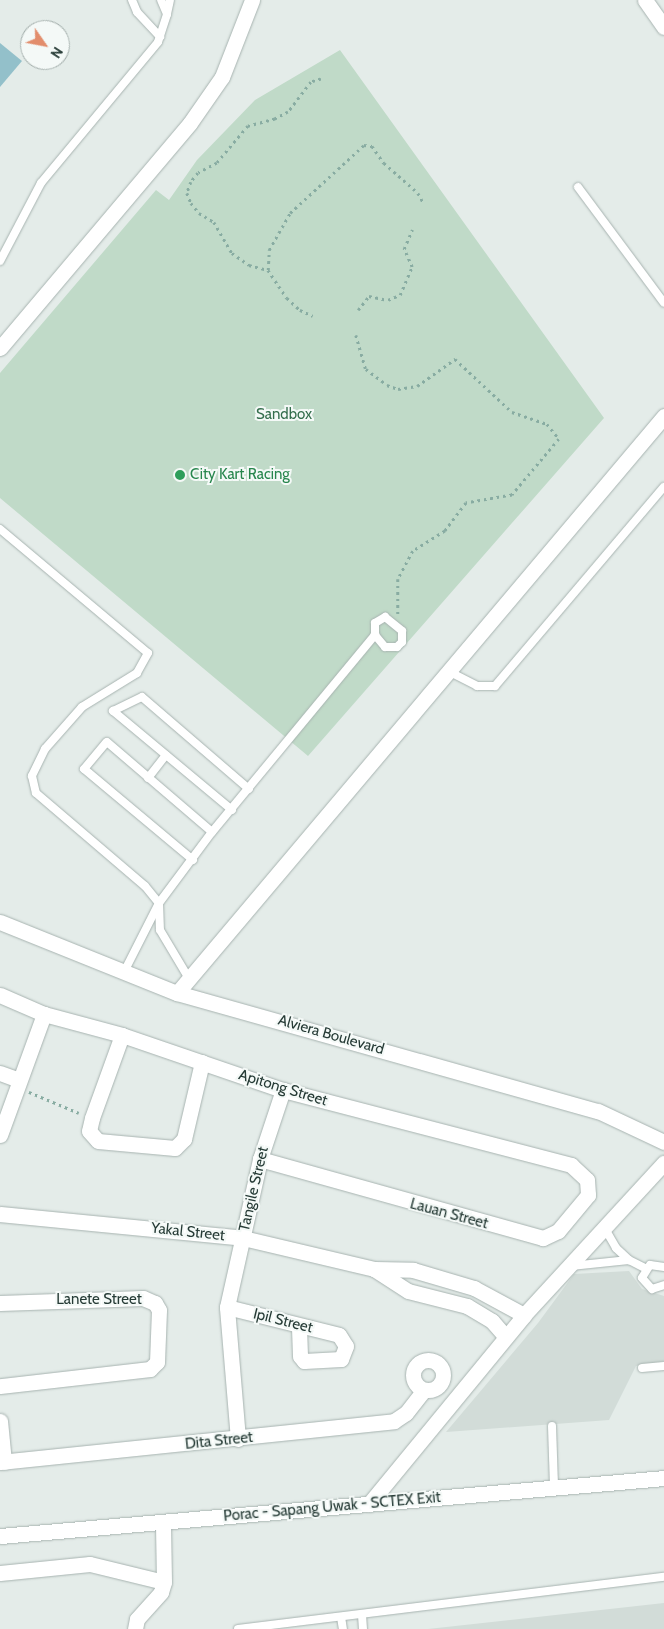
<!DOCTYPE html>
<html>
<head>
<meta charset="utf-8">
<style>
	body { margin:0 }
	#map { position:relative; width:664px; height:1629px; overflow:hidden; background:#e4ece9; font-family:Cabin,sans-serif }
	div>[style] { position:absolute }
	.built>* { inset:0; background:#d2dcd8 }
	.green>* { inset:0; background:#c0dac8 }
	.water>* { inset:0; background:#93c0ca }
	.path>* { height:2.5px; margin-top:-1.25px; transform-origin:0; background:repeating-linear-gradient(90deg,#88aca2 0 2.5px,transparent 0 6.5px) }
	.roads { filter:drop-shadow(0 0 1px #a7b3b0) drop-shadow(0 0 1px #a7b3b0) }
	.service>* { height:8px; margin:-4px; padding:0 4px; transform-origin:4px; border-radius:4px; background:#fff }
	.minor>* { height:15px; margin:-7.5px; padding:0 7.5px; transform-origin:7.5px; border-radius:7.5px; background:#fff }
	.minor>.ring { margin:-7.5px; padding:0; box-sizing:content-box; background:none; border:15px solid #fff; border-radius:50% }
	.tertiary>* { height:15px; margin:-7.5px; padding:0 7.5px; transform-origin:7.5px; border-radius:7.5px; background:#fff }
	.secondary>* { height:15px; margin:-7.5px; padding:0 7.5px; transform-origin:7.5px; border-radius:7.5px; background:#fff }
	.dots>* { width:14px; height:14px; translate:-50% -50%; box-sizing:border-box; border:2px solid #f4f9f7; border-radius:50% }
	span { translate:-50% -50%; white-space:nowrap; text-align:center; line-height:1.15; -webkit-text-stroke:4px #f4f9f7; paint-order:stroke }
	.park-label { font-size:15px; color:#346e4d }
	.leisure-label { font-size:15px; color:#27864d }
	.left { translate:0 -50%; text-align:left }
	.street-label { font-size:15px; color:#263b36 }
	.north { position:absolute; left:20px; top:20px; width:50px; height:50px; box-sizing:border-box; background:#f4f9f7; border:1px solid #a2adaa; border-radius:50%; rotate:123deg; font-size:14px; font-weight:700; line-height:20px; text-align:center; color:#263b36 }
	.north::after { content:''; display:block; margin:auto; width:18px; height:22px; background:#e28d6c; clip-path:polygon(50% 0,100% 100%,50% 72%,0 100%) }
</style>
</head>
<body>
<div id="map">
	<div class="built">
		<div style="clip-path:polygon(629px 1271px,642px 1289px,664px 1296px,664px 1361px,636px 1366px,609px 1420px,446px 1432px,538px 1323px,574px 1274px)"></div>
		<div style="clip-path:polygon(664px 1603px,664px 1629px,428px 1629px)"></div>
	</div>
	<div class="green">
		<div style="clip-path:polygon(340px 50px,604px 418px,308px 756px,0 498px,0 373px,156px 190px,169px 200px,197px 160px,255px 100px)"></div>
	</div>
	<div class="water">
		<div style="clip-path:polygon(0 43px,22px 61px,0 87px)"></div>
	</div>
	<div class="path">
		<div style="left:321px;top:79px;width:10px;rotate:163deg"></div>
		<div style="left:311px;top:82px;width:38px;rotate:127deg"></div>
		<div style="left:288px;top:112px;width:15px;rotate:152deg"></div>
		<div style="left:275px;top:119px;width:28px;rotate:165deg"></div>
		<div style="left:248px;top:126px;width:48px;rotate:130deg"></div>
		<div style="left:217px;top:163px;width:21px;rotate:152deg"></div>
		<div style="left:198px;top:173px;width:11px;rotate:128deg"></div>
		<div style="left:191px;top:182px;width:12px;rotate:110deg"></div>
		<div style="left:187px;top:193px;width:11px;rotate:68deg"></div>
		<div style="left:191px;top:203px;width:13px;rotate:51deg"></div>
		<div style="left:199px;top:213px;width:17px;rotate:31deg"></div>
		<div style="left:214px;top:222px;width:36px;rotate:60deg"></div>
		<div style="left:232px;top:253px;width:21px;rotate:35deg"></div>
		<div style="left:249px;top:265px;width:20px;rotate:15deg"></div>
		<div style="left:268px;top:270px;width:20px;rotate:-87deg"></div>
		<div style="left:269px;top:250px;width:43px;rotate:-60.4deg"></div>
		<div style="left:290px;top:213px;width:100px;rotate:-42.6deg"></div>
		<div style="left:364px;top:145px;width:8px;rotate:7deg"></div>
		<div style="left:372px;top:146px;width:21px;rotate:55deg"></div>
		<div style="left:384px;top:163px;width:45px;rotate:41.4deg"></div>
		<div style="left:418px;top:193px;width:10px;rotate:61deg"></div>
		<div style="left:268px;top:270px;width:34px;rotate:56deg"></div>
		<div style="left:287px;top:298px;width:18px;rotate:43deg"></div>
		<div style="left:300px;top:310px;width:14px;rotate:25deg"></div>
		<div style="left:358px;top:310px;width:18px;rotate:-52deg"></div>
		<div style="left:369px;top:296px;width:19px;rotate:12deg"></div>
		<div style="left:388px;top:300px;width:13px;rotate:-23deg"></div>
		<div style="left:400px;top:295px;width:30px;rotate:-67deg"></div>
		<div style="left:412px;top:267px;width:20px;rotate:-114deg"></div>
		<div style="left:404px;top:249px;width:21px;rotate:-67deg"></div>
		<div style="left:356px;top:335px;width:35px;rotate:74deg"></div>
		<div style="left:366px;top:369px;width:26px;rotate:37deg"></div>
		<div style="left:387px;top:385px;width:12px;rotate:20deg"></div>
		<div style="left:398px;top:389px;width:19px;rotate:-9deg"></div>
		<div style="left:417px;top:386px;width:47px;rotate:-35.4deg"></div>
		<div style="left:455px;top:359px;width:78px;rotate:42.9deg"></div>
		<div style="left:512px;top:412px;width:37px;rotate:19deg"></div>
		<div style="left:547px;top:424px;width:19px;rotate:51deg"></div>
		<div style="left:559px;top:439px;width:73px;rotate:130deg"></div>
		<div style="left:512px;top:495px;width:47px;rotate:170.1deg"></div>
		<div style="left:466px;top:503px;width:35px;rotate:127deg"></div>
		<div style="left:445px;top:531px;width:38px;rotate:148deg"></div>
		<div style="left:413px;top:551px;width:32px;rotate:118deg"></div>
		<div style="left:398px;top:579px;width:37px;rotate:90deg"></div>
		<div style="left:29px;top:1092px;width:54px;rotate:22.8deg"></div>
	</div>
	<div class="roads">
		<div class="service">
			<div style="left:132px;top:0;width:13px;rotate:67deg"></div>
			<div style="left:137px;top:12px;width:34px;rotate:47deg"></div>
			<div style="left:167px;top:14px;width:14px;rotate:-78deg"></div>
			<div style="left:578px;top:187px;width:144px;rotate:53.4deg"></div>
			<div style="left:0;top:261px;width:88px;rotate:-62.3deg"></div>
			<div style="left:41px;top:183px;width:183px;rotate:-50.3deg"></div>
			<div style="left:158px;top:42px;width:29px;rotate:-72deg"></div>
			<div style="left:167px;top:14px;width:15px;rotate:-113deg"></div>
			<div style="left:0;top:529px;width:193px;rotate:40deg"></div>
			<div style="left:148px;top:653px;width:23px;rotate:119deg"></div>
			<div style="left:137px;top:673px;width:65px;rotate:148.3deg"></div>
			<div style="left:82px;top:707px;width:56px;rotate:131.4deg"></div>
			<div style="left:45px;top:749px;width:30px;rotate:116deg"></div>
			<div style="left:32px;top:776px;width:17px;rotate:77deg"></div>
			<div style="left:36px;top:793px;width:143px;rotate:40.5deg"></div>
			<div style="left:145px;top:886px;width:22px;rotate:51deg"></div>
			<div style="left:159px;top:903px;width:27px;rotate:88deg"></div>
			<div style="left:160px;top:930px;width:55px;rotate:59.2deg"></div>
			<div style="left:385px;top:617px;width:22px;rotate:39deg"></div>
			<div style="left:402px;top:631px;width:11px;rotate:90deg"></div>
			<div style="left:402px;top:642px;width:7px;rotate:135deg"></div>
			<div style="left:397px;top:647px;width:12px;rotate:180deg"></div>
			<div style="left:385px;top:647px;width:16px;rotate:-130deg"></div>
			<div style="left:375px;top:635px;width:12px;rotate:-90deg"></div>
			<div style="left:375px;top:623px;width:12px;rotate:-31deg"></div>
			<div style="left:448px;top:671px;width:33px;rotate:27deg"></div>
			<div style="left:477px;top:686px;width:18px"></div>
			<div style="left:495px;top:686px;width:261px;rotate:-49.7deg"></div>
			<div style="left:148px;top:778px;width:29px;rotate:-52deg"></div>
			<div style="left:232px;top:810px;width:155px;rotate:-140.2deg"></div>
			<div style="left:113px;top:711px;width:32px;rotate:-26deg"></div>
			<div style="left:142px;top:697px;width:141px;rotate:40.7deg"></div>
			<div style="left:193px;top:860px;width:142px;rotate:-140.1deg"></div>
			<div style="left:84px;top:769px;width:35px;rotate:-50deg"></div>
			<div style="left:107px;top:742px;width:138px;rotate:40.6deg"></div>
			<div style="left:124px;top:972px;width:77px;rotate:-63.1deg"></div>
			<div style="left:159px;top:903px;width:89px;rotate:-53.3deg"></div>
			<div style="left:212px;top:832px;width:256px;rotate:-50.4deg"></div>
			<div style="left:604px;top:1227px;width:24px;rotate:60deg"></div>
			<div style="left:616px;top:1248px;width:18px;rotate:43deg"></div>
			<div style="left:629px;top:1260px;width:18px;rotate:27deg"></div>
			<div style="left:571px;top:1266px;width:58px;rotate:-5.9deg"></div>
			<div style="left:664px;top:1267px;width:14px;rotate:-172deg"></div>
			<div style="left:650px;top:1265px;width:15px;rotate:122deg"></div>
			<div style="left:642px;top:1278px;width:15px;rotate:48deg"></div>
			<div style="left:652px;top:1289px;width:13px;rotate:-18deg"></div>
			<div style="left:642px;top:1368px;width:22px;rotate:-5deg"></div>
			<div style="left:552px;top:1426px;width:61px;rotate:88.1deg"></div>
			<div style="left:362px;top:1615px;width:14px;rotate:86deg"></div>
			<div style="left:341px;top:1617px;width:12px;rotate:81deg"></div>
			<div style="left:238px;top:1629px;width:429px;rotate:-7deg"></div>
		</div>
		<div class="minor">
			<div style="left:645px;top:0;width:33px;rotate:55deg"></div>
			<div style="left:0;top:348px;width:294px;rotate:-49.8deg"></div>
			<div style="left:190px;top:123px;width:56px;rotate:-55.2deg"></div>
			<div style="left:222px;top:77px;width:83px;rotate:-68.7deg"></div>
			<div style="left:0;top:995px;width:48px;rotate:23.4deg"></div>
			<div style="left:44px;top:1014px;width:81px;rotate:15.1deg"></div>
			<div style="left:122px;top:1035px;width:170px;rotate:18.9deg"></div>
			<div style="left:283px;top:1090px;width:298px;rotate:14.6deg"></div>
			<div style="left:571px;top:1165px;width:22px;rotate:43deg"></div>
			<div style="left:587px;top:1180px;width:15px;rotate:86deg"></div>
			<div style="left:588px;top:1195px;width:47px;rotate:129.8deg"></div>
			<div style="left:558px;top:1231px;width:17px;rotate:155deg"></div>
			<div style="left:543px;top:1238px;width:294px;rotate:-164.4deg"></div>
			<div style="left:122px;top:1035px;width:88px;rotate:109.9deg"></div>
			<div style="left:92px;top:1118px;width:13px;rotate:103deg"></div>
			<div style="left:89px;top:1131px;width:13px;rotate:48deg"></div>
			<div style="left:98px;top:1141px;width:77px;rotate:5.2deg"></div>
			<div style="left:175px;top:1148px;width:13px;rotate:-45deg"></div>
			<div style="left:184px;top:1139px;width:79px;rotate:-76.8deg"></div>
			<div style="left:0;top:1073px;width:20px;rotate:20deg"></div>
			<div style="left:0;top:1135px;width:129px;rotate:-70deg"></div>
			<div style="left:0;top:1214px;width:244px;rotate:5.6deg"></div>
			<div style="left:243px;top:1238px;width:135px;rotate:13.3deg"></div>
			<div style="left:374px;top:1269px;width:39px;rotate:1deg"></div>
			<div style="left:413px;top:1270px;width:64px;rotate:16.4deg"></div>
			<div style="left:474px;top:1288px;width:57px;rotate:28.4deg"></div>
			<div style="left:374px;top:1269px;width:40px;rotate:32.9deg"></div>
			<div style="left:408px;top:1291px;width:61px;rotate:14.3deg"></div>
			<div style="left:467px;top:1306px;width:29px;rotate:31deg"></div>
			<div style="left:492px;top:1321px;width:21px;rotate:49deg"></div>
			<div style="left:0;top:1303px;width:143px;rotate:-2deg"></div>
			<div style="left:143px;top:1298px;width:13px;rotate:23deg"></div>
			<div style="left:155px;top:1303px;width:8px;rotate:60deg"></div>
			<div style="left:159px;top:1310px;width:52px;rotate:92.2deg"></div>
			<div style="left:157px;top:1362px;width:10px;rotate:135deg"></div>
			<div style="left:150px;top:1369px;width:151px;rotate:173.5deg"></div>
			<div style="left:227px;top:1307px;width:115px;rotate:14deg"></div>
			<div style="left:339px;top:1335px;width:13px;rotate:58deg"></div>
			<div style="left:346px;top:1346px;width:14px;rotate:111deg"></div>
			<div style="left:341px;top:1359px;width:37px;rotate:177deg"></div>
			<div style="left:304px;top:1361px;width:6px;rotate:-129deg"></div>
			<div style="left:300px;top:1356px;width:30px;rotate:-92deg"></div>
			<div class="ring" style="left:413px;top:1360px;width:15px;height:15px"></div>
			<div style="left:0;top:1421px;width:41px;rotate:84.4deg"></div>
			<div style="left:238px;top:1439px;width:132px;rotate:-94.8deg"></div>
			<div style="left:227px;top:1307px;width:152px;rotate:-77.4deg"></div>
			<div style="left:260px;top:1159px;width:73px;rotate:-71.6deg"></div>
			<div style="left:0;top:1462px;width:396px;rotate:-5.9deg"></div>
			<div style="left:394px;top:1421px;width:14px;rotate:-34deg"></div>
			<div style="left:406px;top:1413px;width:29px;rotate:-52deg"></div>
			<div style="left:0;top:1573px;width:90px;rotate:-5.7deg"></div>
			<div style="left:90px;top:1564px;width:76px;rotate:13.7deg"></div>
			<div style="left:135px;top:1629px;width:10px;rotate:-79deg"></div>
			<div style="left:137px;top:1619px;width:36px;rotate:-48deg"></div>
			<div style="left:161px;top:1592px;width:10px;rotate:-73deg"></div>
			<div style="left:164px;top:1582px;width:60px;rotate:-91deg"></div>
		</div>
		<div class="tertiary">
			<div style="left:0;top:922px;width:191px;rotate:21.9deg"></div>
			<div style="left:177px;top:993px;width:437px;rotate:15.7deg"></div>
			<div style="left:598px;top:1111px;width:73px;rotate:25.2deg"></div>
			<div style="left:177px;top:993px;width:755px;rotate:-49.83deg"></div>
			<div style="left:369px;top:1504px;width:244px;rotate:-50.6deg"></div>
			<div style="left:524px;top:1315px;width:207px;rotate:-47.4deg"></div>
		</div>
		<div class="secondary">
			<div style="left:0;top:1536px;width:667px;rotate:-4.99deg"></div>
		</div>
	</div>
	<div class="dots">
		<div style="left:180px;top:475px;background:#2e9e5b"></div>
	</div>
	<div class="park-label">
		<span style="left:284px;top:415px">Sandbox</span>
	</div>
	<div class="leisure-label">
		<span class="left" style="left:190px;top:475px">City Kart Racing</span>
	</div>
	<div class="street-label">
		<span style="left:331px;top:1035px;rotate:16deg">Alviera Boulevard</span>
		<span style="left:283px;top:1088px;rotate:17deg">Apitong Street</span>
		<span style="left:254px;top:1189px;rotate:-77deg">Tangile Street</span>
		<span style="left:449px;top:1214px;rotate:15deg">Lauan Street</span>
		<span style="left:188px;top:1232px;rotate:6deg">Yakal Street</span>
		<span style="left:99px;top:1300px">Lanete Street</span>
		<span style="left:283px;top:1321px;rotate:14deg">Ipil Street</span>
		<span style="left:219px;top:1441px;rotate:-6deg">Dita Street</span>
		<span style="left:332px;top:1507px;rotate:-5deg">Porac - Sapang Uwak - SCTEX Exit</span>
	</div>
	<div class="north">N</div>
</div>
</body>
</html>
